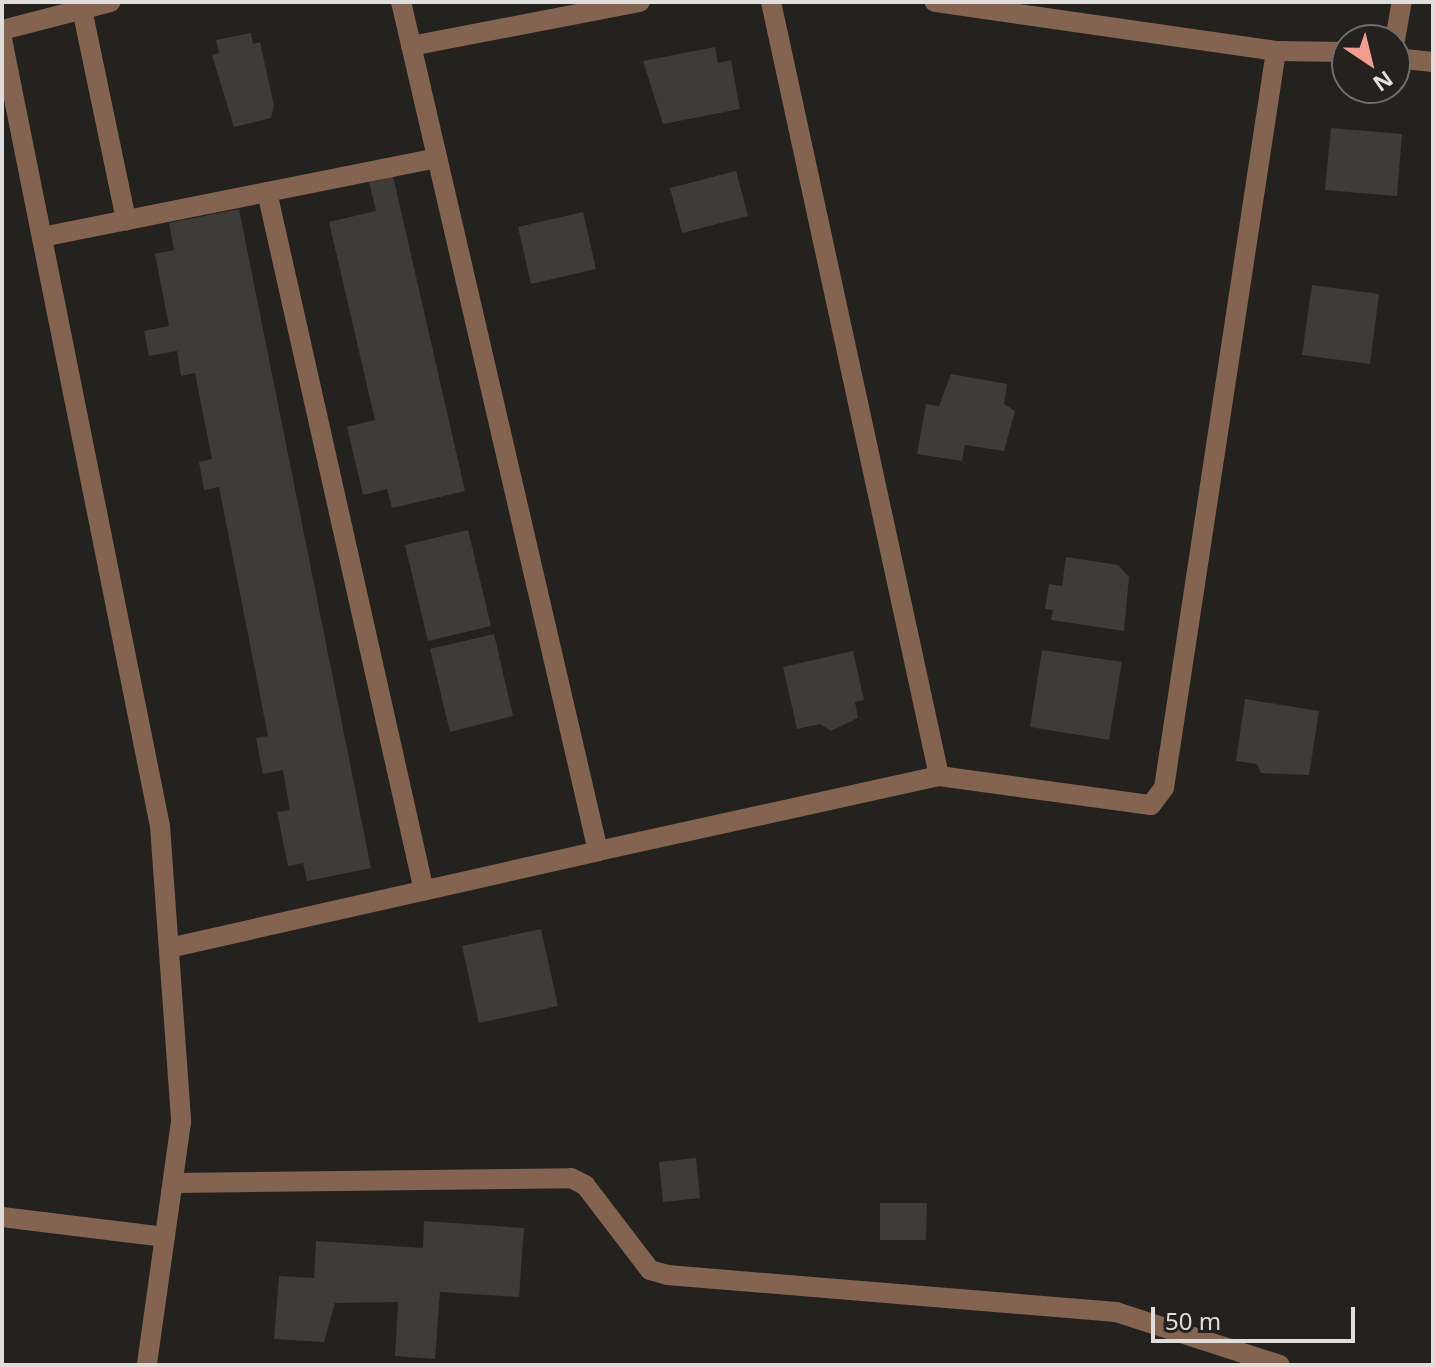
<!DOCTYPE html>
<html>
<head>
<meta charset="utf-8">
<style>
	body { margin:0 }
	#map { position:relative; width:1435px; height:1367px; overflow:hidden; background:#23221f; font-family:"Noto Sans",sans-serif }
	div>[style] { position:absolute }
	.building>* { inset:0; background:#3e3c39 }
	.minor>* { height:20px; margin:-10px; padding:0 10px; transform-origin:10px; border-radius:10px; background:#846350 }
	span { translate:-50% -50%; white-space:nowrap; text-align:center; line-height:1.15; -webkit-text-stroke:8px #23221f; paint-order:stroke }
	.frame { position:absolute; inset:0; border:4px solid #dfdedc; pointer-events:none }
	.north { position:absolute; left:1331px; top:24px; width:80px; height:80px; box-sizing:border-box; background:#23221f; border:2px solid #6e6d6b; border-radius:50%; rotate:145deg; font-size:22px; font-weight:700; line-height:32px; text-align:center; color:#dfdedc }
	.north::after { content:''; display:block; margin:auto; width:28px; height:36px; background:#f59c91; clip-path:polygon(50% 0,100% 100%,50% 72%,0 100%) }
	.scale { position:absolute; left:1151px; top:1307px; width:204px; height:36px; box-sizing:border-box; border:4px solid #dfdedc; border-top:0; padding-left:10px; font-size:24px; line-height:28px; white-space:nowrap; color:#dfdedc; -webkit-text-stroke:6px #23221f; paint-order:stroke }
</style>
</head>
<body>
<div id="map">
	<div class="building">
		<div style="clip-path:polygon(251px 33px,253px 44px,260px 42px,274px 106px,271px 118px,234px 127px,212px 55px,219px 53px,216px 40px)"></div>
		<div style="clip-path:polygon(715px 47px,718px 63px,731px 60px,740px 109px,663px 124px,643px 61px)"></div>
		<div style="clip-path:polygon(1331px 128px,1402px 134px,1397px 196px,1325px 190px)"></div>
		<div style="clip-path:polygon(736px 171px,748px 216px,682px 233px,670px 188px)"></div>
		<div style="clip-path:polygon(393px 176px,465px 491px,392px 508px,387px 489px,363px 495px,347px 427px,375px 420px,329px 222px,376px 211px,369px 182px)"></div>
		<div style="clip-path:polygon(239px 209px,371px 868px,307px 881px,303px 863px,288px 866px,277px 812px,290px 810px,283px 770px,263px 774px,256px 738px,268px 736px,219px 487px,204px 490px,199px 462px,212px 459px,195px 373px,181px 376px,177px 351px,149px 356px,144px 331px,169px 326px,155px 254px,174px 250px,169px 223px)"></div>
		<div style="clip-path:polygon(583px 212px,596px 269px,531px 284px,518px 227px)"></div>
		<div style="clip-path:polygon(1312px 285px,1379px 294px,1370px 364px,1302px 355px)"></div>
		<div style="clip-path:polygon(951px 374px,1007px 384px,1004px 404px,1015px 411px,1004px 451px,965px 445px,962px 461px,917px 454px,926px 404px,939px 406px)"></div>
		<div style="clip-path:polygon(468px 530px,491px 626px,428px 641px,405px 545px)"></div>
		<div style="clip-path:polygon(1066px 557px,1118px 565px,1129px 577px,1124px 631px,1051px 620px,1053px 610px,1045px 609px,1049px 584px,1062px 586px)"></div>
		<div style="clip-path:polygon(494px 634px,513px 716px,450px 732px,430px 649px)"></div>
		<div style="clip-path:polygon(1042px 650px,1122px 662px,1109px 740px,1030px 727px)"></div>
		<div style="clip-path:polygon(853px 651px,864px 700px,855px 702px,858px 718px,831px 731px,820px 724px,797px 729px,783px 667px)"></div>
		<div style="clip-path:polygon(1245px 699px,1319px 711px,1309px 775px,1261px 773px,1257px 764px,1236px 761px)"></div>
		<div style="clip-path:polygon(541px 929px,558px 1006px,479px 1023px,462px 946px)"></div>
		<div style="clip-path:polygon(696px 1158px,700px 1198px,663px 1202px,659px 1162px)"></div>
		<div style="clip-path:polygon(880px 1203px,927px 1203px,926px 1240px,880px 1240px)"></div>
		<div style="clip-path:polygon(424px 1221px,524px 1228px,519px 1297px,440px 1292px,435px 1359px,395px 1356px,398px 1302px,335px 1303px,324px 1342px,274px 1339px,279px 1276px,314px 1278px,316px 1241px,423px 1248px)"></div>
	</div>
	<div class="minor">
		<div style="left:771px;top:2px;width:792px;rotate:77.75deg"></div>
		<div style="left:82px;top:9px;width:216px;rotate:78.2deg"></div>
		<div style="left:2px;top:30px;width:112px;rotate:-14.5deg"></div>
		<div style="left:2px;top:39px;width:803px;rotate:78.65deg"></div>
		<div style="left:160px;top:826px;width:297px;rotate:85.9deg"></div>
		<div style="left:181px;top:1122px;width:245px;rotate:98deg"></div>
		<div style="left:1395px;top:40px;width:39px;rotate:-80deg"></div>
		<div style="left:411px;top:46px;width:233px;rotate:-10.9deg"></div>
		<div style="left:1276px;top:51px;width:71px;rotate:0.8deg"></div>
		<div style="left:1395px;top:58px;width:38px;rotate:6deg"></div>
		<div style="left:267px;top:192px;width:716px;rotate:77.34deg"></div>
		<div style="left:42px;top:237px;width:403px;rotate:-11.3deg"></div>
		<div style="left:598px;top:851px;width:349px;rotate:-12.4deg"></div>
		<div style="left:939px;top:776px;width:214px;rotate:7.8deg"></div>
		<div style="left:1151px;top:805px;width:21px;rotate:-53deg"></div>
		<div style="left:1164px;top:788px;width:745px;rotate:-81.36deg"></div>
		<div style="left:1276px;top:51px;width:345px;rotate:-171.8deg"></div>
		<div style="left:169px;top:948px;width:440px;rotate:-12.7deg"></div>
		<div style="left:598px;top:851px;width:872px;rotate:-103.06deg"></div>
		<div style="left:173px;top:1183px;width:398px;rotate:-0.7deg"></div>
		<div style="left:571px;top:1178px;width:16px;rotate:27deg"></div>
		<div style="left:585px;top:1185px;width:107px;rotate:52.6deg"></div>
		<div style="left:650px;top:1270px;width:18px;rotate:16deg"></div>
		<div style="left:667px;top:1275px;width:451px;rotate:4.7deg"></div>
		<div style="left:1116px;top:1312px;width:172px;rotate:17.9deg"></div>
		<div style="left:2px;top:1217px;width:164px;rotate:7deg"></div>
	</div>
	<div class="frame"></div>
	<div class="north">N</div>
	<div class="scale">50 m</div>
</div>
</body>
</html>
